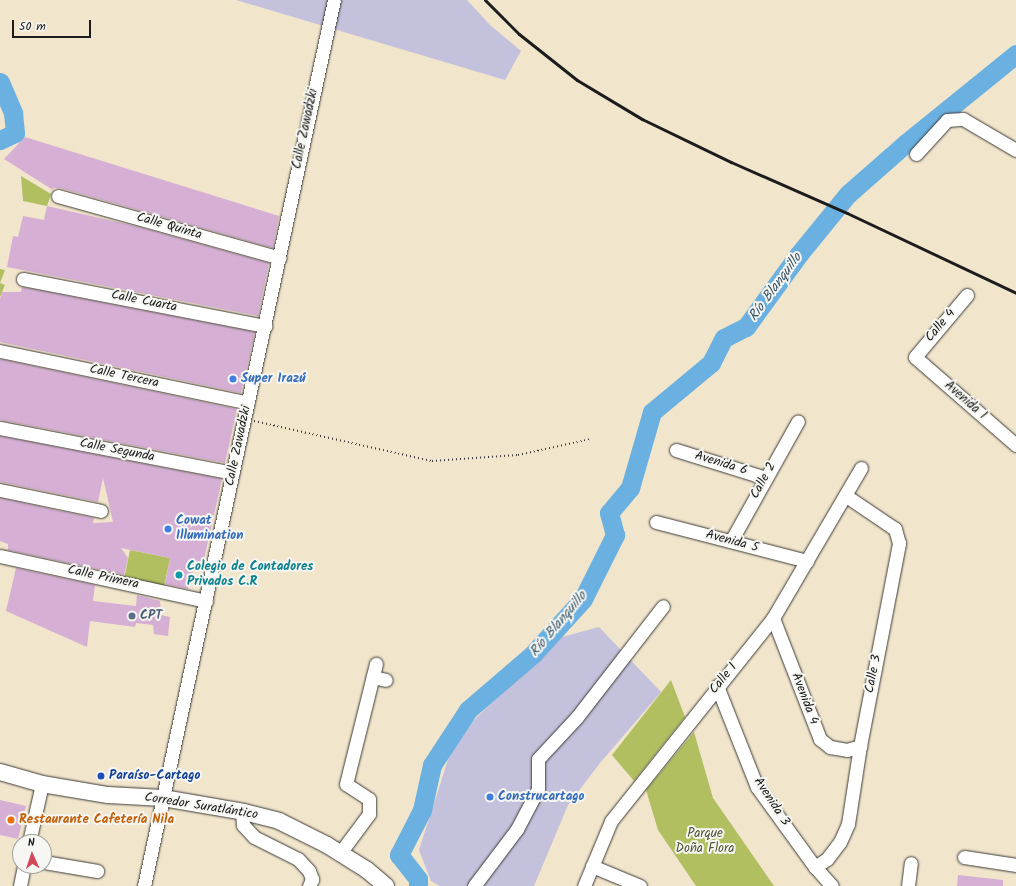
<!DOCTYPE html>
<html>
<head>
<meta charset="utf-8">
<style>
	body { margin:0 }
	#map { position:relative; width:1016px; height:886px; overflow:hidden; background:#f1e5cc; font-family:Kalam,sans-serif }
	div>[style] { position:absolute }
	.industrial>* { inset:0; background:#c3c1db }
	.green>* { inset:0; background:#b1bf61 }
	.river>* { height:19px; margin:-9.5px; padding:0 9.5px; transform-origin:9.5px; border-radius:9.5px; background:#6ab1e1 }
	.building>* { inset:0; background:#d6afd4 }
	.path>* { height:2px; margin-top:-1px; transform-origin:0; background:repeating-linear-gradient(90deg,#3c3a36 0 1px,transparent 0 4px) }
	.roads { filter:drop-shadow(0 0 1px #3c3a36) drop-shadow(0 0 1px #3c3a36) }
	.minor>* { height:13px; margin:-6.5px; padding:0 6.5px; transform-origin:6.5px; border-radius:6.5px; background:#fff }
	.major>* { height:16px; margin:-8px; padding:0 8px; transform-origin:8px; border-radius:8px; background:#fff }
	.rail>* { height:3px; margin:-1.5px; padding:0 1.5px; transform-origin:1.5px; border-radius:1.5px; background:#1c1c1c }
	.dots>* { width:11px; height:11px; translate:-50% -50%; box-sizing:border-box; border:2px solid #f6f6f2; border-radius:50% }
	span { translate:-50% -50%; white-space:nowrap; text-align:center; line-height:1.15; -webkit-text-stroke:4px #f6f6f2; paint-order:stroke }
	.street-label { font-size:13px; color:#1c1c1c }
	.shop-label { font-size:13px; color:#366cbe; font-weight:700 }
	.left { translate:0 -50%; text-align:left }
	.culture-label { font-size:13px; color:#0d838f; font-weight:700 }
	.service-label { font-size:13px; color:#4e5e75; font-weight:700 }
	.transit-label { font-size:13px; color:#164399; font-weight:700 }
	.food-label { font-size:13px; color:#c56008; font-weight:700 }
	.park-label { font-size:13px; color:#505534 }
	.water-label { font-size:14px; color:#3b586b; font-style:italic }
	.north { position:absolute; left:12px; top:834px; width:40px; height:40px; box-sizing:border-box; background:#f6f6f2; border:1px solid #9f9f9c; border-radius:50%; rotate:357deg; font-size:11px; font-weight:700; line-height:16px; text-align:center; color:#1c1c1c }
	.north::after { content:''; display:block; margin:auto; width:14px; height:18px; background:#d1495b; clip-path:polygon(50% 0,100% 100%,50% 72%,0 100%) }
	.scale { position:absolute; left:12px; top:20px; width:79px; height:18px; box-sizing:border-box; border:2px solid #1c1c1c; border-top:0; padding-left:5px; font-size:12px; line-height:14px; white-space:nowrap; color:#1c1c1c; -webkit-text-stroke:3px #f6f6f2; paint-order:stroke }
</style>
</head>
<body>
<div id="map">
	<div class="industrial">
		<div style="clip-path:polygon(236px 0,467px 0,490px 25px,521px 51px,505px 80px)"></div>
		<div style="clip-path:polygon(599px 627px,661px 692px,600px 763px,568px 805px,534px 886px,440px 886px,431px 881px,419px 850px,455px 738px,562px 637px)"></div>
	</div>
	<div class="green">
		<div style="clip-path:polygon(21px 176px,51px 194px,47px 206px,23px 201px)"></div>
		<div style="clip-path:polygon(0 269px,5px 270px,0 283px,5px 285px,0 297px)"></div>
		<div style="clip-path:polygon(130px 550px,170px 558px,164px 587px,124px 579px)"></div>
		<div style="clip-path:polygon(671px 680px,685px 717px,634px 781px,612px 755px)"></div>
		<div style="clip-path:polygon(694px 732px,713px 798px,774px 886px,696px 886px,658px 830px,646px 790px)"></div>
	</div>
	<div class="river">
		<div style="left:0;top:82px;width:34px;rotate:67deg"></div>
		<div style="left:13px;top:113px;width:20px;rotate:84deg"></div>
		<div style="left:15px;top:133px;width:17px;rotate:155deg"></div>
		<div style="left:418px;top:886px;width:7px;rotate:-90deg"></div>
		<div style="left:418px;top:879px;width:31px;rotate:-128deg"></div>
		<div style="left:399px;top:855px;width:51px;rotate:-62.9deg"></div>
		<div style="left:422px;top:810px;width:46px;rotate:-77.5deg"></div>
		<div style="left:432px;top:765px;width:66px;rotate:-56.8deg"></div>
		<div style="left:468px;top:710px;width:86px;rotate:-40.7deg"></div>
		<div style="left:533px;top:654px;width:74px;rotate:-47.7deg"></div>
		<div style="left:583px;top:599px;width:72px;rotate:-63.4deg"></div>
		<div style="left:615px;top:535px;width:23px;rotate:-105deg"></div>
		<div style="left:609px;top:513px;width:33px;rotate:-50deg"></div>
		<div style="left:630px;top:488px;width:79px;rotate:-73.9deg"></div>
		<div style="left:652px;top:412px;width:77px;rotate:-39.7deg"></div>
		<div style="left:711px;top:363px;width:28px;rotate:-63deg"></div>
		<div style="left:724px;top:338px;width:25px;rotate:-27deg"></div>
		<div style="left:746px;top:327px;width:90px;rotate:-54deg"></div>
		<div style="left:799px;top:254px;width:77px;rotate:-50.8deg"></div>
		<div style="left:848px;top:194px;width:76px;rotate:-41.3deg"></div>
		<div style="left:905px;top:144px;width:143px;rotate:-39deg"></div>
	</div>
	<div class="building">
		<div style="clip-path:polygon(25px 137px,279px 216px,273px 248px,60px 188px,53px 188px,53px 190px,4px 159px)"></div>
		<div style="clip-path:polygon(47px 206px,135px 226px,269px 263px,258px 316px,7px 267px,13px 236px,18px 237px,23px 216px,44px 220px)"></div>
		<div style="clip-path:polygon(22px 287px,255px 332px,241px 393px,0 342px,0 299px,2px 292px,21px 292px)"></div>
		<div style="clip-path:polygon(0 359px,237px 409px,225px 463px,0 420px)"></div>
		<div style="clip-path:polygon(0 436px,222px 479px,203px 564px,195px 563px,188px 589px,165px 584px,170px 558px,121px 548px,128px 558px,124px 575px,8px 550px,8px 544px,0 541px,0 498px,94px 518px,93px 523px,113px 522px,103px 478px,98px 502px,0 482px)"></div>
		<div style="clip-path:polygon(16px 568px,95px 585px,93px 601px,136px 606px,137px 595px,160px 601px,161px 615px,170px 617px,168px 636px,154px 634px,153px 625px,136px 623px,135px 627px,90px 621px,87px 647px,6px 611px)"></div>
		<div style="clip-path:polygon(0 800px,26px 806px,18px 839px,0 835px)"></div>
		<div style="clip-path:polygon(958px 875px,1003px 880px,1003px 886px,957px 886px)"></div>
	</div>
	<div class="path">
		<div style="left:254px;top:421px;width:182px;rotate:12.7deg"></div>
		<div style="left:432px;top:461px;width:86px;rotate:-4deg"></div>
		<div style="left:518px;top:455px;width:75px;rotate:-12.4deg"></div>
	</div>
	<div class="roads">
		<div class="minor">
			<div style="left:916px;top:154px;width:46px;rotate:-47.6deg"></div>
			<div style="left:947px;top:120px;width:16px;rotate:-4deg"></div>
			<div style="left:963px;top:119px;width:61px;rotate:30.3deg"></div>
			<div style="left:58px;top:196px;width:230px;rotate:15.6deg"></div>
			<div style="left:23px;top:279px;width:247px;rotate:11deg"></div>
			<div style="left:967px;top:295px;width:81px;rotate:130deg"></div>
			<div style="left:915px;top:357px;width:134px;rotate:41.1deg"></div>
			<div style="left:0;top:351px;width:253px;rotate:11.8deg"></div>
			<div style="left:0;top:428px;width:237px;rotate:10.9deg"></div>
			<div style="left:676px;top:450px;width:94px;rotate:17.3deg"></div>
			<div style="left:0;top:490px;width:103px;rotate:11.7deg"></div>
			<div style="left:656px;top:522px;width:156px;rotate:14.5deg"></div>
			<div style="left:731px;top:541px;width:137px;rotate:-60.8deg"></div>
			<div style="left:0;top:556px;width:211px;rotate:12.3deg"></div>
			<div style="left:773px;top:618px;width:130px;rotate:68.8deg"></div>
			<div style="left:820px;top:739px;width:13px;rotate:39deg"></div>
			<div style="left:830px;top:747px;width:17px;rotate:10deg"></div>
			<div style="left:847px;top:750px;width:14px;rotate:-17deg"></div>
			<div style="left:373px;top:677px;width:13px;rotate:13deg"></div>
			<div style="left:717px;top:686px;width:109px;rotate:68.4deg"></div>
			<div style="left:757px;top:787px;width:99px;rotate:54.1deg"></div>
			<div style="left:815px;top:867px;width:25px;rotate:48deg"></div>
			<div style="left:242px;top:812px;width:13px;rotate:86deg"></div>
			<div style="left:243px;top:825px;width:16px;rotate:47deg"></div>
			<div style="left:254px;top:837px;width:49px;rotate:26.6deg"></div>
			<div style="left:298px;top:859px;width:16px;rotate:47deg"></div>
			<div style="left:309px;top:871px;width:9px;rotate:69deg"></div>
			<div style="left:312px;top:879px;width:8px;rotate:113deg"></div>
			<div style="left:29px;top:842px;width:59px;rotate:-77.4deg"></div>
			<div style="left:340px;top:853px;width:49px;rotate:-53.4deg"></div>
			<div style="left:369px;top:814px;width:15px;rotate:-90deg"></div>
			<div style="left:369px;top:799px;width:27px;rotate:-147deg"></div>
			<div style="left:346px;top:784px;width:124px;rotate:-76deg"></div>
			<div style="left:964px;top:857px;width:53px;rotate:8.7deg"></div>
			<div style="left:44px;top:862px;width:54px;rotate:9.6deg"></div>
			<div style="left:592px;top:866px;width:52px;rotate:22.6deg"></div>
			<div style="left:815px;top:867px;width:14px;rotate:-34deg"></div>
			<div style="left:827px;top:859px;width:21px;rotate:-53deg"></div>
			<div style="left:840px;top:842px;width:20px;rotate:-66deg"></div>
			<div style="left:848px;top:824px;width:79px;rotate:-81.3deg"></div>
			<div style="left:860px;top:746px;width:207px;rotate:-79.1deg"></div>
			<div style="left:899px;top:543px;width:15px;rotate:-106deg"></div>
			<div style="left:895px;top:529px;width:60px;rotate:-145.8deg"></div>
			<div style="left:20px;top:886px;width:20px;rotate:-79deg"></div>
			<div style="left:144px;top:886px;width:906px;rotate:-77.9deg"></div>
			<div style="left:474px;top:886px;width:71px;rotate:-53deg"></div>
			<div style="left:517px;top:829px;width:45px;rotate:-62.3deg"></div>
			<div style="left:538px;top:789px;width:30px;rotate:-90deg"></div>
			<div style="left:538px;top:759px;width:57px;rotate:-47.1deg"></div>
			<div style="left:577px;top:717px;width:140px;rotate:-52.2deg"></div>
			<div style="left:584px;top:886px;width:70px;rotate:-67.4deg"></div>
			<div style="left:611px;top:821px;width:260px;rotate:-51.4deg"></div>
			<div style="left:773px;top:618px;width:174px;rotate:-59.6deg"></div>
			<div style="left:908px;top:886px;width:23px;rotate:-83deg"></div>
		</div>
		<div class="major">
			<div style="left:0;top:772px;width:44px;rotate:15.9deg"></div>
			<div style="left:42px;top:784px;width:67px;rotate:9.5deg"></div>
			<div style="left:108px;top:795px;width:55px;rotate:3.1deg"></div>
			<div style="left:163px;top:798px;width:82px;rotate:9.8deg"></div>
			<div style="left:244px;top:812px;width:36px;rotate:14deg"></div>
			<div style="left:279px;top:821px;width:54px;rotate:26.6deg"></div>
			<div style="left:327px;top:845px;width:47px;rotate:32deg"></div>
			<div style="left:367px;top:870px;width:25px;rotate:40deg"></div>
		</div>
	</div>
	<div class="rail">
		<div style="left:485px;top:0;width:48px;rotate:45deg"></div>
		<div style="left:519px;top:34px;width:74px;rotate:38.4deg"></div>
		<div style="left:577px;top:80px;width:76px;rotate:31deg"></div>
		<div style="left:642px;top:119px;width:99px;rotate:25.8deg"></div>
		<div style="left:731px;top:162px;width:127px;rotate:23.7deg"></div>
		<div style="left:847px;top:213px;width:187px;rotate:25.3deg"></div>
	</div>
	<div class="dots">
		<div style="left:233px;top:379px;background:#3f7fe0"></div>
		<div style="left:168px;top:529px;background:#3f7fe0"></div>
		<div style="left:179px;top:575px;background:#0f9aa8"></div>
		<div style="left:132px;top:616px;background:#5c6f8a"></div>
		<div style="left:101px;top:776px;background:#1a4fb4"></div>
		<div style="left:490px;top:797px;background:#3f7fe0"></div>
		<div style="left:11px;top:820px;background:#e8710a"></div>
	</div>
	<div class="street-label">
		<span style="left:306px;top:129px;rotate:-78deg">Calle Zawadzki</span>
		<span style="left:169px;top:227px;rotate:16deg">Calle Quinta</span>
		<span style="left:144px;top:302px;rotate:11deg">Calle Cuarta</span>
		<span style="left:941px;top:326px;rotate:-50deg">Calle 4</span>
		<span style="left:124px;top:377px;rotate:12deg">Calle Tercera</span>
		<span style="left:965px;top:401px;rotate:41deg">Avenida 1</span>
		<span style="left:239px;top:446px;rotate:-78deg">Calle Zawadzki</span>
		<span style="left:117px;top:451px;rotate:11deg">Calle Segunda</span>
		<span style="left:721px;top:464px;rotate:17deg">Avenida 6</span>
		<span style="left:764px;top:481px;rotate:-61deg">Calle 2</span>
		<span style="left:732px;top:542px;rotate:15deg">Avenida 5</span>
		<span style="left:103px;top:578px;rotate:12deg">Calle Primera</span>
		<span style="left:874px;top:674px;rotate:-79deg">Calle 3</span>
		<span style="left:724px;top:679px;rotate:-51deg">Calle 1</span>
		<span style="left:804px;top:699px;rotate:69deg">Avenida 4</span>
		<span style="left:771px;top:802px;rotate:57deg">Avenida 3</span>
		<span style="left:201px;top:807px;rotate:9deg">Corredor Suratlántico</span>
	</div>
	<div class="shop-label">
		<span class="left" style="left:241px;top:379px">Super Irazú</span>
		<span class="left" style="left:176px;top:529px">Cowat<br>Illumination</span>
		<span class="left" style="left:498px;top:797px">Construcartago</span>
	</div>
	<div class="culture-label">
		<span class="left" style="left:187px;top:575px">Colegio de Contadores<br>Privados C.R</span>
	</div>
	<div class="service-label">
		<span class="left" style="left:140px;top:616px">CPT</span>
	</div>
	<div class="transit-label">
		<span class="left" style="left:109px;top:776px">Paraíso-Cartago</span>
	</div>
	<div class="food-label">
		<span class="left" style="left:19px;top:820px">Restaurante Cafetería Nila</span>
	</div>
	<div class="park-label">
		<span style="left:705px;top:842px">Parque<br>Doña Flora</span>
	</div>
	<div class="water-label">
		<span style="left:775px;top:287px;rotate:-54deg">Río Blanquillo</span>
		<span style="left:558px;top:624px;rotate:-50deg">Río Blanquillo</span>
	</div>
	<div class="north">N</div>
	<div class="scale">50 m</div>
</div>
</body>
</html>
